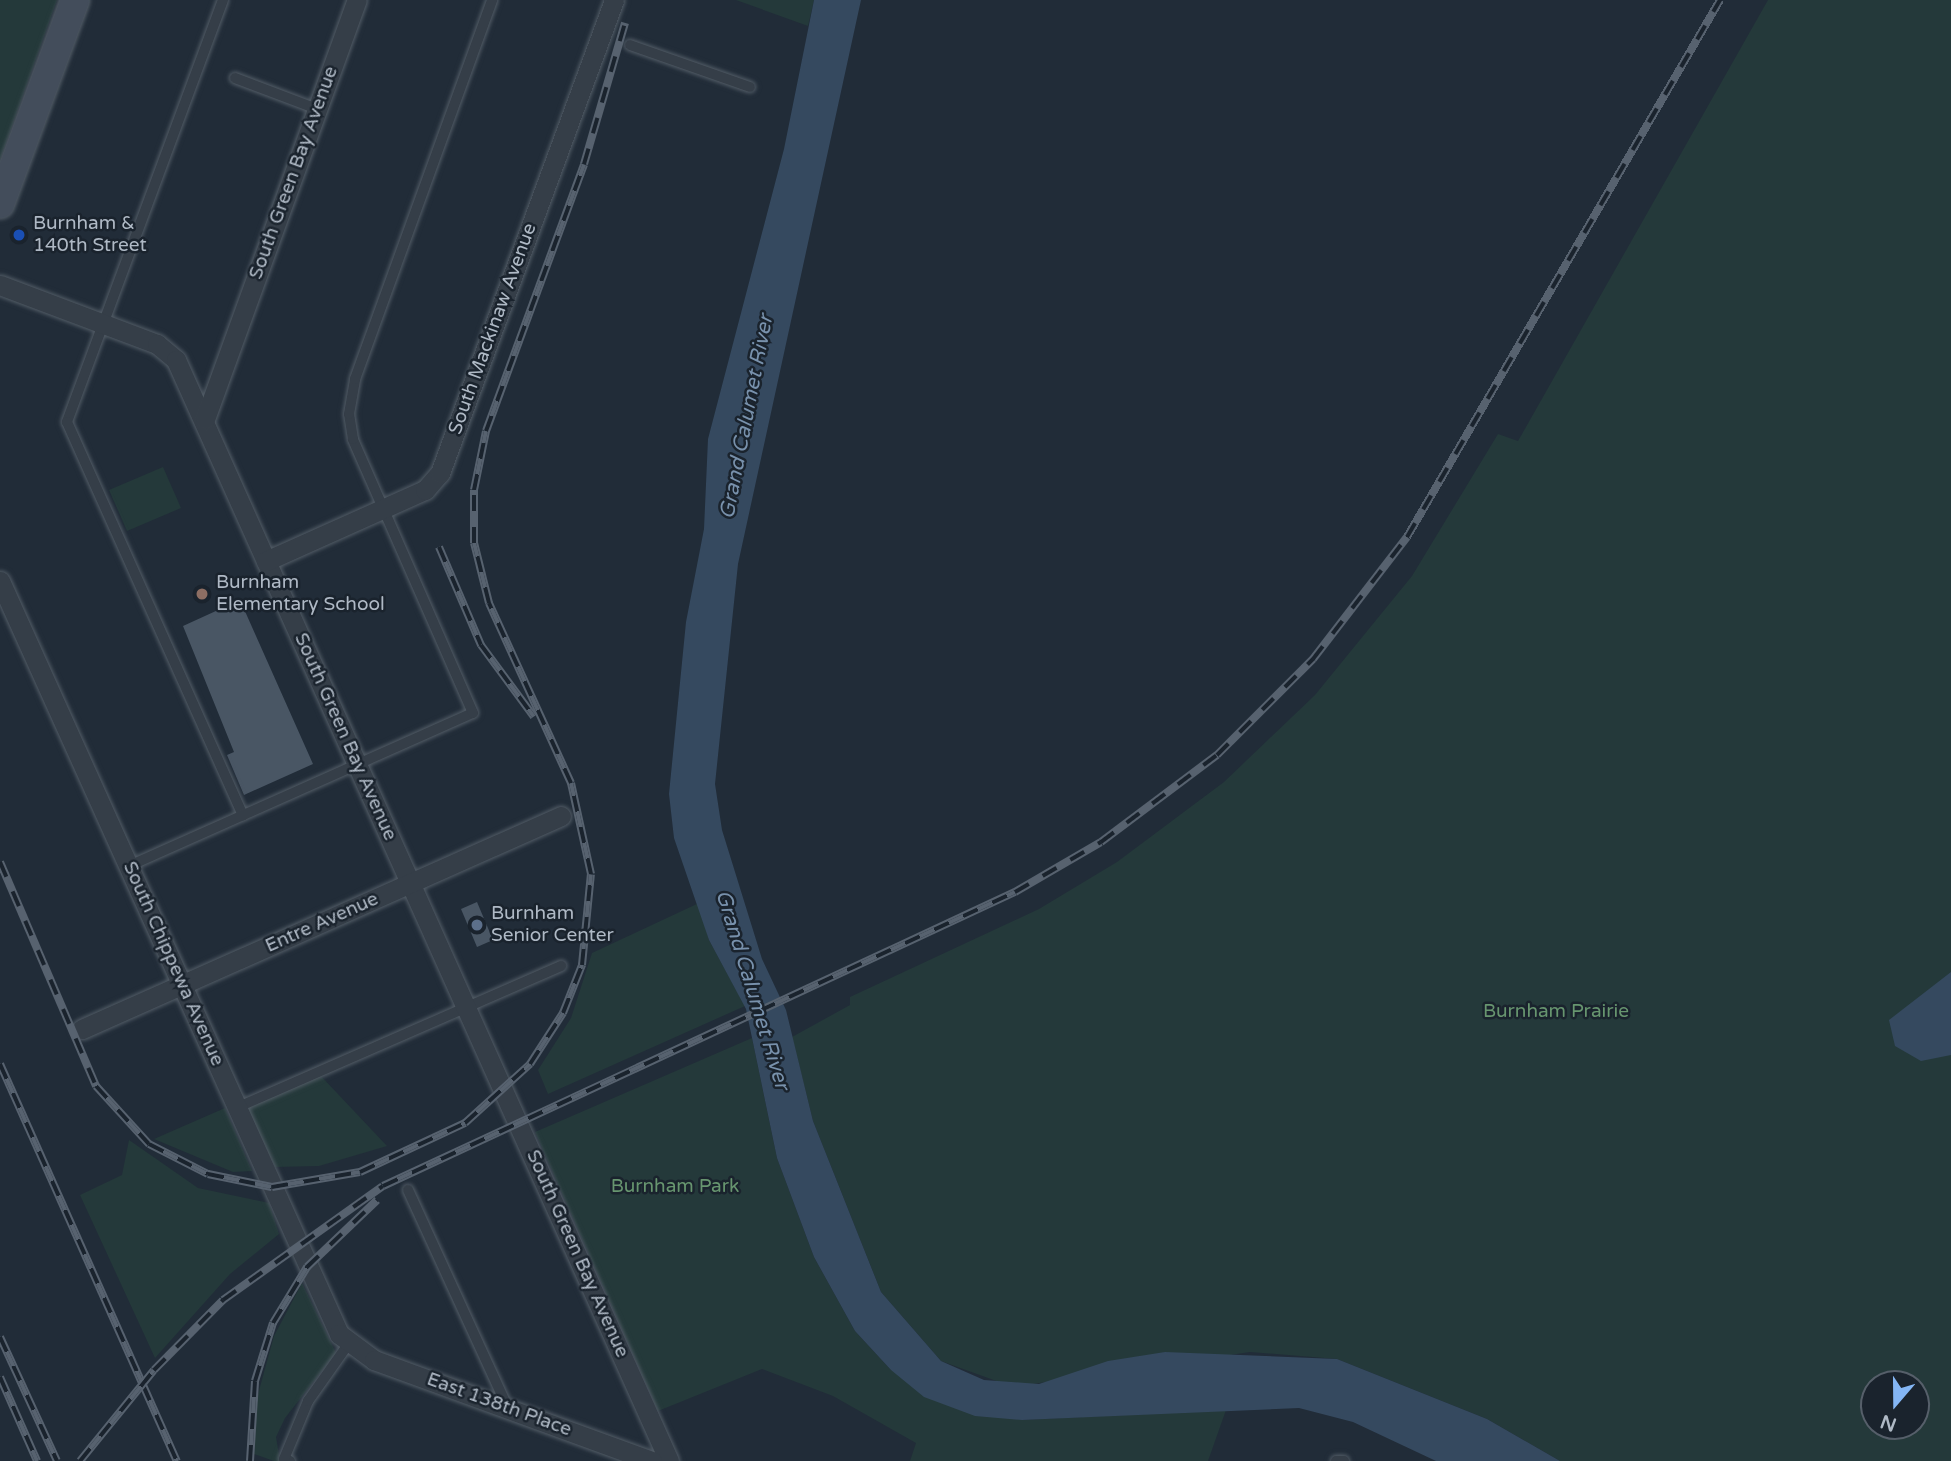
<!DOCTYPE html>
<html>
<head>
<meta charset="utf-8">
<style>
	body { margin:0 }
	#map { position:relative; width:1951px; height:1461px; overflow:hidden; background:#212c38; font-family:"Varela Round",sans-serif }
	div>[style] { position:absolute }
	.green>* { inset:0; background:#24393a }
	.water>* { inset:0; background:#35495f }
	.building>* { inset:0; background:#495664 }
	.roads { filter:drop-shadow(0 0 2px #525c66) drop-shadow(0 0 2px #525c66) }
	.service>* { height:10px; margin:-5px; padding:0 5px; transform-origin:5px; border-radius:5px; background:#353e48 }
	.minor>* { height:19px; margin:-9.5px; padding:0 9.5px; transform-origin:9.5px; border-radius:9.5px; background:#353e48 }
	.secondary>* { height:28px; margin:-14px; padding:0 14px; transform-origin:14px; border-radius:14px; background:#434d5b }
	.rail>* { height:8px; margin-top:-4px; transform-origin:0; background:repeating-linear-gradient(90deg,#1a232d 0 16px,#57626f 0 32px); box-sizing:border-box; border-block:2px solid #57626f }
	.dots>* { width:19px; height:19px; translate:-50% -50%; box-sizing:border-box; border:4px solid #1a232d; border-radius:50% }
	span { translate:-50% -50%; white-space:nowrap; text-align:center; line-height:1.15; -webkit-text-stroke:5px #1a232d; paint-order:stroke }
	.street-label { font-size:19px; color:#afb9c5 }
	.poi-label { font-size:19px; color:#afb9c5 }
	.left { translate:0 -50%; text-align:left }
	.park-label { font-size:19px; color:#67956f }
	.water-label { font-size:21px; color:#7891ac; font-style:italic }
	.north { position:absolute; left:1860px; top:1370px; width:70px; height:70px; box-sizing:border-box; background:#1a232d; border:2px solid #565f6a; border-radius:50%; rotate:200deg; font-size:19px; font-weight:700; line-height:28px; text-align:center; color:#afb9c5 }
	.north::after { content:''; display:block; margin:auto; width:24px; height:32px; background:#84b6f5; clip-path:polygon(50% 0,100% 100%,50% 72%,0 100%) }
</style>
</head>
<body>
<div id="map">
	<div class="green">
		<div style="clip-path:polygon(0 0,57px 0,0 160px)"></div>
		<div style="clip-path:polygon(736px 0,814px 0,808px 26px)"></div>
		<div style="clip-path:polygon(evenodd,1768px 0,1951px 0,1951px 1461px,1560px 1461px,1487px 1419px,1337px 1359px,1250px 1352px,1013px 1387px,941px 1361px,881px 1292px,813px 1121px,792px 1037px,850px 1005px,850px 997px,1039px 909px,1117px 862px,1224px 782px,1315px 695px,1412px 576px,1498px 434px,1518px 441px,1768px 0,1874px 1384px,1916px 1384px,1916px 1426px,1874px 1426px,1874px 1384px)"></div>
		<div style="clip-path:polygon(163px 467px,181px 508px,127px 531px,109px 490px)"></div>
		<div style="clip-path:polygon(699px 903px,709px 940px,745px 1006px,548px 1094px,538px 1070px,571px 1018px,592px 953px)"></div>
		<div style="clip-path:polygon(752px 1038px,777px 1158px,814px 1257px,855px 1331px,891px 1370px,1022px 1420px,1226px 1410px,1208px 1461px,910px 1461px,916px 1443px,833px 1396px,762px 1369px,658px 1411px,535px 1132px)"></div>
		<div style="clip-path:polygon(320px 1075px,387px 1146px,319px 1166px,275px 1167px,247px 1108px)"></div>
		<div style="clip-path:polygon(225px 1108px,252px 1171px,233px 1172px,154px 1139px)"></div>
		<div style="clip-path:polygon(129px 1140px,198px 1188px,269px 1203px,279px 1234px,230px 1274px,155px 1358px,80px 1195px,122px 1175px)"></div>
		<div style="clip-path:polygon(302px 1283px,336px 1353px,285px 1418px,276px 1437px,280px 1461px,274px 1461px,254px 1454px,257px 1398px,274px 1336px)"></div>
	</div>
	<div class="water">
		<div style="clip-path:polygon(814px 0,861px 0,738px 564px,715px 784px,722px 830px,762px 959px,786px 1010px,813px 1121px,881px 1292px,941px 1361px,984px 1380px,1039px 1384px,1108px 1361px,1165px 1352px,1337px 1359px,1487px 1419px,1560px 1461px,1436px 1461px,1353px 1422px,1299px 1408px,1022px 1420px,975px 1416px,924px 1397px,891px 1370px,855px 1331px,814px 1257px,777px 1158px,746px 1009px,709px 940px,674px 838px,669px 794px,686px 622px,704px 529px,708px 439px,784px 149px)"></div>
		<div style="clip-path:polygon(1951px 972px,1951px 1055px,1921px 1061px,1895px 1046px,1889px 1020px)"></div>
	</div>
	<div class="building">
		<div style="clip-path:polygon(240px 600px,313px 764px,244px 795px,227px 755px,234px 752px,183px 626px)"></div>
		<div style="clip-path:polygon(477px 902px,493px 940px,477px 947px,461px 909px)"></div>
	</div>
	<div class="roads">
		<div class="service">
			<div style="left:223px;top:0;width:450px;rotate:110.3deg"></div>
			<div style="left:67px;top:422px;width:431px;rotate:65.9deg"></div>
			<div style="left:630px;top:45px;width:127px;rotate:19.3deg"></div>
			<div style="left:235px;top:78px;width:88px;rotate:20.7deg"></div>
			<div style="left:129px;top:866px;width:376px;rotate:-24deg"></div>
			<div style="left:473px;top:713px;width:299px;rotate:-113.7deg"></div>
			<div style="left:353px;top:439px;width:25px;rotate:-99deg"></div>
			<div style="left:349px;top:414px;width:36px;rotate:-80deg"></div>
			<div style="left:355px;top:379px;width:403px;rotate:-70.1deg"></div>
			<div style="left:236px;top:1108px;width:355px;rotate:-23.6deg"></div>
			<div style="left:408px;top:1190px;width:238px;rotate:65.4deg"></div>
			<div style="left:290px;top:1461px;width:6px;rotate:-162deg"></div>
			<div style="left:284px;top:1459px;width:63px;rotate:-67.5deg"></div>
			<div style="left:308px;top:1401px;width:67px;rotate:-54.7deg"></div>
			<div style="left:1336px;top:1461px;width:8px"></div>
		</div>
		<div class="minor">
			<div style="left:0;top:285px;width:168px;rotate:20.6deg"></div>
			<div style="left:157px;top:344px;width:25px;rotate:40deg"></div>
			<div style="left:176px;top:360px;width:1206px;rotate:65.88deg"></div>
			<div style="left:205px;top:419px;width:446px;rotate:-70.1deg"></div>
			<div style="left:266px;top:561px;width:174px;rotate:-24.1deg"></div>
			<div style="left:425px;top:490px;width:23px;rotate:-49deg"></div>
			<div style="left:440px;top:473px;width:504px;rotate:-69.8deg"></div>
			<div style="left:0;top:581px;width:826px;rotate:65.76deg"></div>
			<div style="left:339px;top:1334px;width:44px;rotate:36.6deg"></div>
			<div style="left:374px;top:1360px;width:296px;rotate:20deg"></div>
			<div style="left:82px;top:1029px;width:524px;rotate:-23.97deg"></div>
		</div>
		<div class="secondary">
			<div style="left:0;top:204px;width:217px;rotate:-69.8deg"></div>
		</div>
	</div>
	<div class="rail">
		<div style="left:439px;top:547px;width:107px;rotate:66.8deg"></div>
		<div style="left:481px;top:645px;width:89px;rotate:53.6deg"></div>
		<div style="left:0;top:862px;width:244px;rotate:66.8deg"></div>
		<div style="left:96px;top:1086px;width:79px;rotate:47.6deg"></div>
		<div style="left:149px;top:1144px;width:66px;rotate:27deg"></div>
		<div style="left:208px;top:1174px;width:65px;rotate:11.5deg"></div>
		<div style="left:272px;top:1187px;width:89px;rotate:-9.7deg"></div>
		<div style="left:360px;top:1172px;width:116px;rotate:-25deg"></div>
		<div style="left:465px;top:1123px;width:88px;rotate:-42.2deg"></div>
		<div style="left:530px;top:1064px;width:61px;rotate:-57.1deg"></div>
		<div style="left:563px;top:1013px;width:52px;rotate:-68.4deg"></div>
		<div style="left:582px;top:965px;width:91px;rotate:-84.4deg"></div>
		<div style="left:591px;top:874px;width:93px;rotate:-102.4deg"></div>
		<div style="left:571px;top:783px;width:198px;rotate:-114.5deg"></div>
		<div style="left:489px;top:603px;width:62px;rotate:-104deg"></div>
		<div style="left:474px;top:543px;width:53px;rotate:-90deg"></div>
		<div style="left:474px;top:490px;width:60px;rotate:-78.5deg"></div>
		<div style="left:486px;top:431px;width:284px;rotate:-69.8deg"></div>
		<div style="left:584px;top:164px;width:147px;rotate:-73.8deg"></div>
		<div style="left:0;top:1064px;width:435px;rotate:66deg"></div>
		<div style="left:0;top:1337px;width:136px;rotate:65.3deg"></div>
		<div style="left:0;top:1377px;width:92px;rotate:66.2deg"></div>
		<div style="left:80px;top:1461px;width:117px;rotate:-50.9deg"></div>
		<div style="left:154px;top:1370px;width:98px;rotate:-45.4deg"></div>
		<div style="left:223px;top:1300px;width:196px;rotate:-35.5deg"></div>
		<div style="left:383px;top:1186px;width:697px;rotate:-24.95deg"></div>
		<div style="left:1015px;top:892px;width:99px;rotate:-30.2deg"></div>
		<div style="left:1101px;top:842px;width:145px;rotate:-36.9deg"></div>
		<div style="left:1217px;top:755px;width:136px;rotate:-45deg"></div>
		<div style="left:1313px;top:659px;width:154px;rotate:-52.4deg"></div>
		<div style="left:1407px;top:537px;width:622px;rotate:-59.76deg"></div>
		<div style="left:250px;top:1461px;width:80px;rotate:-86.4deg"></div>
		<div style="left:255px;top:1381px;width:61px;rotate:-72.8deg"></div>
		<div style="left:273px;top:1323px;width:66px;rotate:-58.7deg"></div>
		<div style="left:307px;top:1267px;width:97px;rotate:-43.7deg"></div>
	</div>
	<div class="dots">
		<div style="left:19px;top:235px;background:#1a4fb4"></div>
		<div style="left:202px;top:594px;background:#8d6e63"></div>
		<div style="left:477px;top:925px;background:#5c6f8a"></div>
	</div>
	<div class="street-label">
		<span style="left:294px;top:173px;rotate:-70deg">South Green Bay Avenue</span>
		<span style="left:493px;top:329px;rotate:-70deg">South Mackinaw Avenue</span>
		<span style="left:345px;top:737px;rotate:66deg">South Green Bay Avenue</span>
		<span style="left:322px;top:923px;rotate:-24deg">Entre Avenue</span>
		<span style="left:173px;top:964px;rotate:66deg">South Chippewa Avenue</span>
		<span style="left:577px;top:1254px;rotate:66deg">South Green Bay Avenue</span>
		<span style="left:499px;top:1405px;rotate:20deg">East 138th Place</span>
	</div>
	<div class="poi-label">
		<span class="left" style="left:33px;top:235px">Burnham &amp;<br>140th Street</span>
		<span class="left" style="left:216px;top:594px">Burnham<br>Elementary School</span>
		<span class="left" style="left:491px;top:925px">Burnham<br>Senior Center</span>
	</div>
	<div class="park-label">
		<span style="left:1556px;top:1012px">Burnham Prairie</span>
		<span style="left:675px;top:1187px">Burnham Park</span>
	</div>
	<div class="water-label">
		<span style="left:747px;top:417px;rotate:-79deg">Grand Calumet River</span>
		<span style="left:752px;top:990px;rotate:73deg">Grand Calumet River</span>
	</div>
	<div class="north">N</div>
</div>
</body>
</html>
